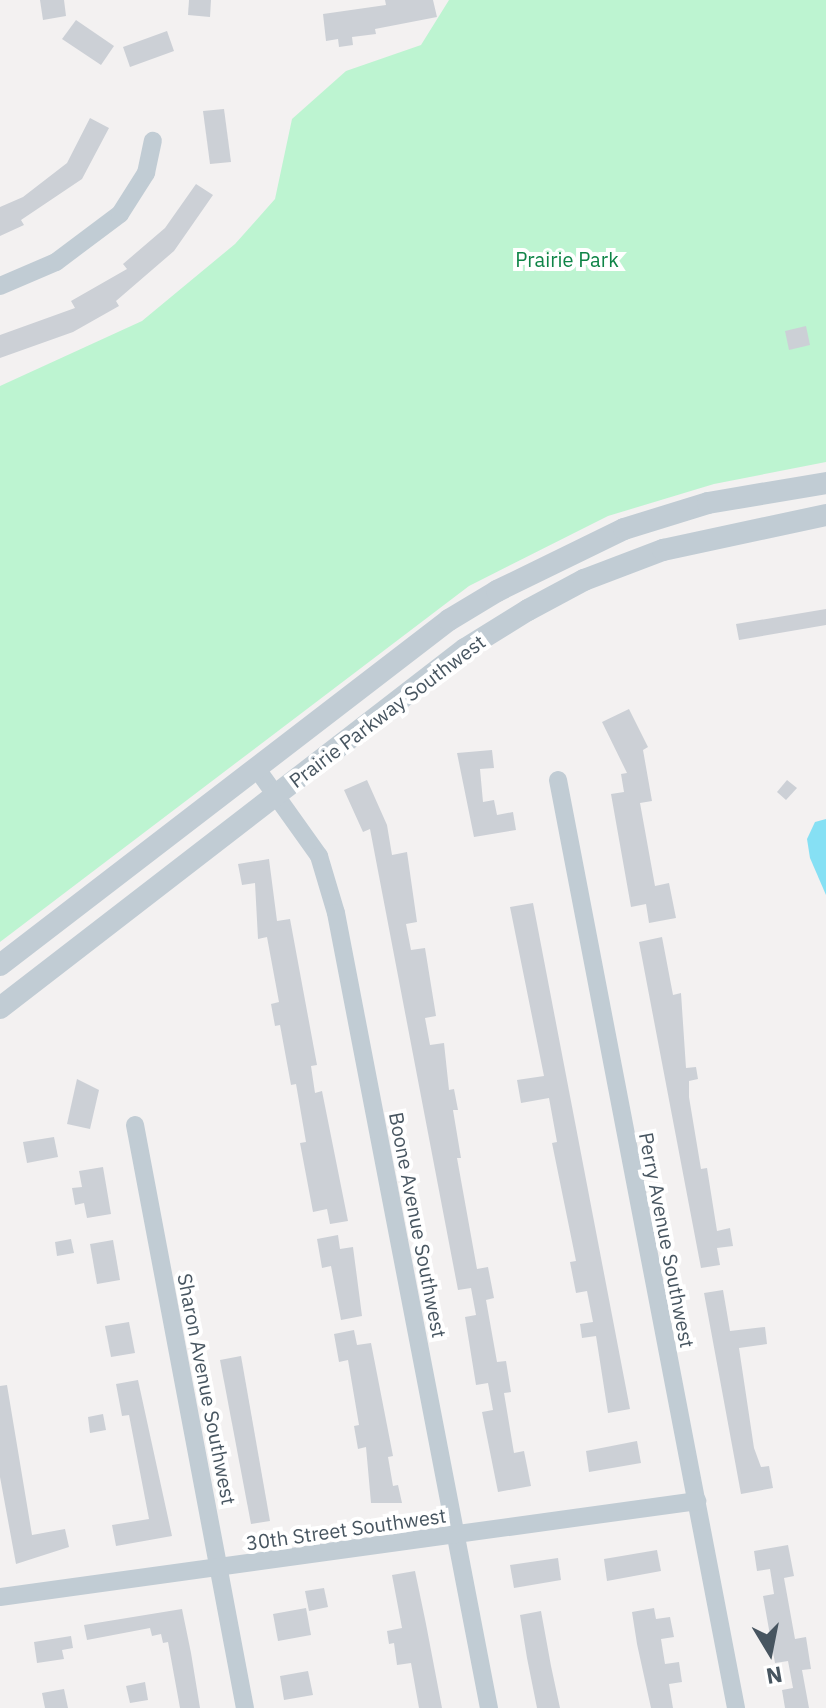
<!DOCTYPE html>
<html>
<head>
<meta charset="utf-8">
<style>
	body { margin:0 }
	#map { position:relative; width:826px; height:1708px; overflow:hidden; background:#f3f1f1; font-family:"IBM Plex Sans",sans-serif }
	div>[style] { position:absolute }
	.green>* { inset:0; background:#bdf4d1 }
	.water>* { inset:0; background:#86e0f4 }
	.building>* { inset:0; background:#ccd0d6 }
	.minor>* { height:18px; margin:-9px; padding:0 9px; transform-origin:9px; border-radius:9px; background:#c1ccd4 }
	.tertiary>* { height:22px; margin:-11px; padding:0 11px; transform-origin:11px; border-radius:11px; background:#c1ccd4 }
	span { translate:-50% -50%; white-space:nowrap; text-align:center; line-height:1.15; -webkit-text-stroke:8px #fff; paint-order:stroke }
	.park-label { font-size:20px; color:#0f8447 }
	.street-label { font-size:20px; color:#475560 }
	.north { position:absolute; left:730px; top:1612px; width:80px; height:80px; -webkit-text-stroke:6px #fff; paint-order:stroke; rotate:170deg; font-size:22px; font-weight:700; line-height:32px; text-align:center; color:#475560 }
	.north::after { content:''; display:block; margin:auto; width:28px; height:36px; background:#475560; clip-path:polygon(50% 0,100% 100%,50% 72%,0 100%) }
</style>
</head>
<body>
<div id="map">
	<div class="green">
		<div style="clip-path:polygon(449px 0,826px 0,826px 462px,714px 484px,608px 516px,469px 586px,0 942px,0 386px,142px 321px,235px 244px,275px 199px,292px 119px,346px 71px,421px 45px)"></div>
	</div>
	<div class="water">
		<div style="clip-path:polygon(826px 819px,826px 895px,810px 858px,807px 839px,815px 822px)"></div>
	</div>
	<div class="building">
		<div style="clip-path:polygon(40px 0,64px 0,66px 16px,43px 20px)"></div>
		<div style="clip-path:polygon(189px 0,211px 0,210px 17px,188px 15px)"></div>
		<div style="clip-path:polygon(385px 0,433px 0,437px 17px,375px 29px,376px 34px,352px 37px,353px 45px,339px 47px,338px 39px,326px 41px,323px 14px,386px 5px)"></div>
		<div style="clip-path:polygon(76px 20px,114px 46px,101px 65px,62px 39px)"></div>
		<div style="clip-path:polygon(167px 31px,174px 51px,130px 67px,123px 47px)"></div>
		<div style="clip-path:polygon(224px 109px,231px 162px,210px 164px,203px 111px)"></div>
		<div style="clip-path:polygon(90px 118px,109px 128px,82px 179px,21px 220px,24px 225px,0 236px,0 207px,23px 197px,67px 163px)"></div>
		<div style="clip-path:polygon(196px 184px,213px 195px,174px 251px,116px 301px,119px 306px,73px 332px,0 358px,0 335px,75px 308px,71px 301px,127px 269px,123px 264px,165px 228px)"></div>
		<div style="clip-path:polygon(806px 326px,810px 345px,789px 350px,785px 331px)"></div>
		<div style="clip-path:polygon(826px 609px,826px 625px,739px 640px,736px 624px)"></div>
		<div style="clip-path:polygon(629px 709px,648px 747px,643px 750px,652px 801px,640px 803px,655px 886px,669px 883px,676px 918px,649px 923px,646px 904px,631px 907px,611px 794px,624px 792px,621px 774px,627px 773px,602px 722px)"></div>
		<div style="clip-path:polygon(492px 750px,494px 768px,480px 769px,483px 802px,494px 800px,497px 815px,513px 812px,516px 830px,474px 837px,457px 753px)"></div>
		<div style="clip-path:polygon(367px 780px,387px 825px,392px 855px,407px 852px,417px 922px,406px 924px,411px 950px,425px 948px,436px 1016px,425px 1018px,430px 1045px,444px 1043px,449px 1090px,454px 1089px,458px 1110px,453px 1110px,461px 1158px,457px 1158px,477px 1269px,488px 1267px,494px 1298px,486px 1300px,497px 1362px,506px 1361px,511px 1392px,504px 1393px,514px 1453px,524px 1451px,531px 1486px,498px 1492px,482px 1412px,493px 1410px,488px 1383px,476px 1385px,465px 1317px,476px 1315px,471px 1288px,458px 1290px,370px 829px,363px 832px,344px 790px)"></div>
		<div style="clip-path:polygon(787px 780px,797px 788px,786px 800px,777px 792px)"></div>
		<div style="clip-path:polygon(269px 859px,277px 921px,290px 919px,317px 1065px,311px 1066px,315px 1093px,322px 1091px,348px 1221px,330px 1224px,327px 1209px,313px 1212px,300px 1143px,306px 1142px,296px 1084px,291px 1085px,280px 1025px,275px 1026px,271px 1004px,279px 1002px,267px 937px,258px 939px,255px 883px,242px 885px,238px 864px)"></div>
		<div style="clip-path:polygon(533px 903px,630px 1409px,608px 1413px,596px 1336px,582px 1338px,580px 1324px,593px 1322px,587px 1291px,576px 1293px,570px 1262px,576px 1261px,552px 1143px,557px 1142px,549px 1098px,521px 1103px,517px 1080px,544px 1076px,510px 907px)"></div>
		<div style="clip-path:polygon(662px 937px,673px 995px,681px 993px,686px 1068px,696px 1067px,698px 1079px,689px 1081px,689px 1097px,701px 1169px,707px 1168px,717px 1231px,730px 1228px,733px 1246px,717px 1248px,720px 1265px,701px 1268px,639px 942px)"></div>
		<div style="clip-path:polygon(77px 1079px,99px 1090px,90px 1129px,67px 1124px)"></div>
		<div style="clip-path:polygon(54px 1137px,58px 1157px,27px 1163px,23px 1142px)"></div>
		<div style="clip-path:polygon(103px 1167px,111px 1214px,87px 1218px,84px 1203px,75px 1205px,72px 1188px,82px 1187px,79px 1171px)"></div>
		<div style="clip-path:polygon(338px 1235px,340px 1249px,353px 1247px,362px 1316px,341px 1320px,331px 1266px,322px 1268px,317px 1239px)"></div>
		<div style="clip-path:polygon(71px 1239px,74px 1253px,57px 1256px,55px 1242px)"></div>
		<div style="clip-path:polygon(113px 1240px,120px 1280px,97px 1284px,90px 1244px)"></div>
		<div style="clip-path:polygon(723px 1290px,730px 1331px,765px 1327px,767px 1344px,739px 1348px,754px 1448px,761px 1467px,769px 1466px,773px 1488px,741px 1494px,704px 1293px)"></div>
		<div style="clip-path:polygon(129px 1322px,135px 1353px,111px 1357px,105px 1326px)"></div>
		<div style="clip-path:polygon(354px 1330px,357px 1345px,371px 1343px,393px 1456px,388px 1457px,393px 1486px,398px 1485px,402px 1503px,371px 1503px,366px 1447px,358px 1449px,354px 1426px,359px 1425px,348px 1360px,339px 1362px,334px 1334px)"></div>
		<div style="clip-path:polygon(241px 1356px,270px 1521px,251px 1524px,220px 1360px)"></div>
		<div style="clip-path:polygon(138px 1380px,172px 1536px,116px 1546px,112px 1525px,149px 1519px,129px 1415px,122px 1416px,116px 1384px)"></div>
		<div style="clip-path:polygon(7px 1385px,32px 1535px,65px 1529px,69px 1547px,16px 1564px,0 1477px,0 1386px)"></div>
		<div style="clip-path:polygon(103px 1414px,106px 1430px,90px 1433px,88px 1417px)"></div>
		<div style="clip-path:polygon(637px 1441px,641px 1463px,589px 1472px,586px 1451px)"></div>
		<div style="clip-path:polygon(788px 1545px,794px 1576px,784px 1578px,795px 1639px,806px 1637px,811px 1669px,802px 1670px,809px 1708px,785px 1708px,782px 1690px,793px 1688px,788px 1661px,775px 1663px,763px 1596px,774px 1594px,770px 1569px,757px 1571px,754px 1551px)"></div>
		<div style="clip-path:polygon(657px 1550px,661px 1571px,607px 1581px,604px 1559px)"></div>
		<div style="clip-path:polygon(558px 1558px,561px 1580px,514px 1588px,510px 1565px)"></div>
		<div style="clip-path:polygon(415px 1571px,426px 1624px,442px 1708px,419px 1708px,411px 1663px,397px 1665px,394px 1643px,389px 1644px,387px 1631px,402px 1628px,392px 1575px)"></div>
		<div style="clip-path:polygon(324px 1588px,328px 1607px,309px 1611px,305px 1591px)"></div>
		<div style="clip-path:polygon(306px 1608px,311px 1635px,278px 1641px,273px 1614px)"></div>
		<div style="clip-path:polygon(654px 1608px,656px 1619px,670px 1617px,674px 1637px,661px 1639px,665px 1664px,679px 1662px,682px 1682px,669px 1684px,673px 1708px,651px 1708px,637px 1644px,632px 1612px)"></div>
		<div style="clip-path:polygon(182px 1609px,191px 1653px,200px 1708px,180px 1708px,168px 1642px,163px 1643px,161px 1634px,152px 1636px,150px 1628px,87px 1640px,84px 1625px)"></div>
		<div style="clip-path:polygon(541px 1611px,551px 1666px,560px 1708px,537px 1708px,527px 1658px,520px 1615px)"></div>
		<div style="clip-path:polygon(71px 1636px,73px 1648px,62px 1650px,64px 1659px,37px 1663px,34px 1642px)"></div>
		<div style="clip-path:polygon(308px 1671px,313px 1695px,284px 1700px,280px 1676px)"></div>
		<div style="clip-path:polygon(145px 1682px,148px 1700px,130px 1703px,126px 1686px)"></div>
		<div style="clip-path:polygon(64px 1689px,68px 1708px,45px 1708px,42px 1693px)"></div>
	</div>
	<div class="minor">
		<div style="left:0;top:286px;width:61px;rotate:-23.2deg"></div>
		<div style="left:56px;top:262px;width:80px;rotate:-36.9deg"></div>
		<div style="left:120px;top:214px;width:49px;rotate:-57.6deg"></div>
		<div style="left:146px;top:173px;width:33px;rotate:-78deg"></div>
		<div style="left:257px;top:769px;width:107px;rotate:54.5deg"></div>
		<div style="left:319px;top:856px;width:59px;rotate:73.4deg"></div>
		<div style="left:336px;top:913px;width:810px;rotate:79.11deg"></div>
		<div style="left:558px;top:780px;width:945px;rotate:79.14deg"></div>
		<div style="left:135px;top:1125px;width:593px;rotate:79.32deg"></div>
		<div style="left:0;top:1597px;width:704px;rotate:-7.84deg"></div>
	</div>
	<div class="tertiary">
		<div style="left:0;top:965px;width:566px;rotate:-37.54deg"></div>
		<div style="left:449px;top:620px;width:56px;rotate:-31.1deg"></div>
		<div style="left:497px;top:591px;width:141px;rotate:-26deg"></div>
		<div style="left:624px;top:529px;width:88px;rotate:-17.2deg"></div>
		<div style="left:708px;top:503px;width:120px;rotate:-9.6deg"></div>
		<div style="left:0;top:1008px;width:587px;rotate:-37.67deg"></div>
		<div style="left:465px;top:649px;width:74px;rotate:-31.8deg"></div>
		<div style="left:528px;top:610px;width:64px;rotate:-28.2deg"></div>
		<div style="left:584px;top:580px;width:85px;rotate:-20.8deg"></div>
		<div style="left:663px;top:550px;width:167px;rotate:-12.1deg"></div>
	</div>
	<div class="park-label">
		<span style="left:567px;top:259px">Prairie Park</span>
	</div>
	<div class="street-label">
		<span style="left:387px;top:711px;rotate:-37deg">Prairie Parkway Southwest</span>
		<span style="left:418px;top:1225px;rotate:79deg">Boone Avenue Southwest</span>
		<span style="left:667px;top:1240px;rotate:79deg">Perry Avenue Southwest</span>
		<span style="left:207px;top:1389px;rotate:79deg">Sharon Avenue Southwest</span>
		<span style="left:346px;top:1529px;rotate:-8deg">30th Street Southwest</span>
	</div>
	<div class="north">N</div>
</div>
</body>
</html>
